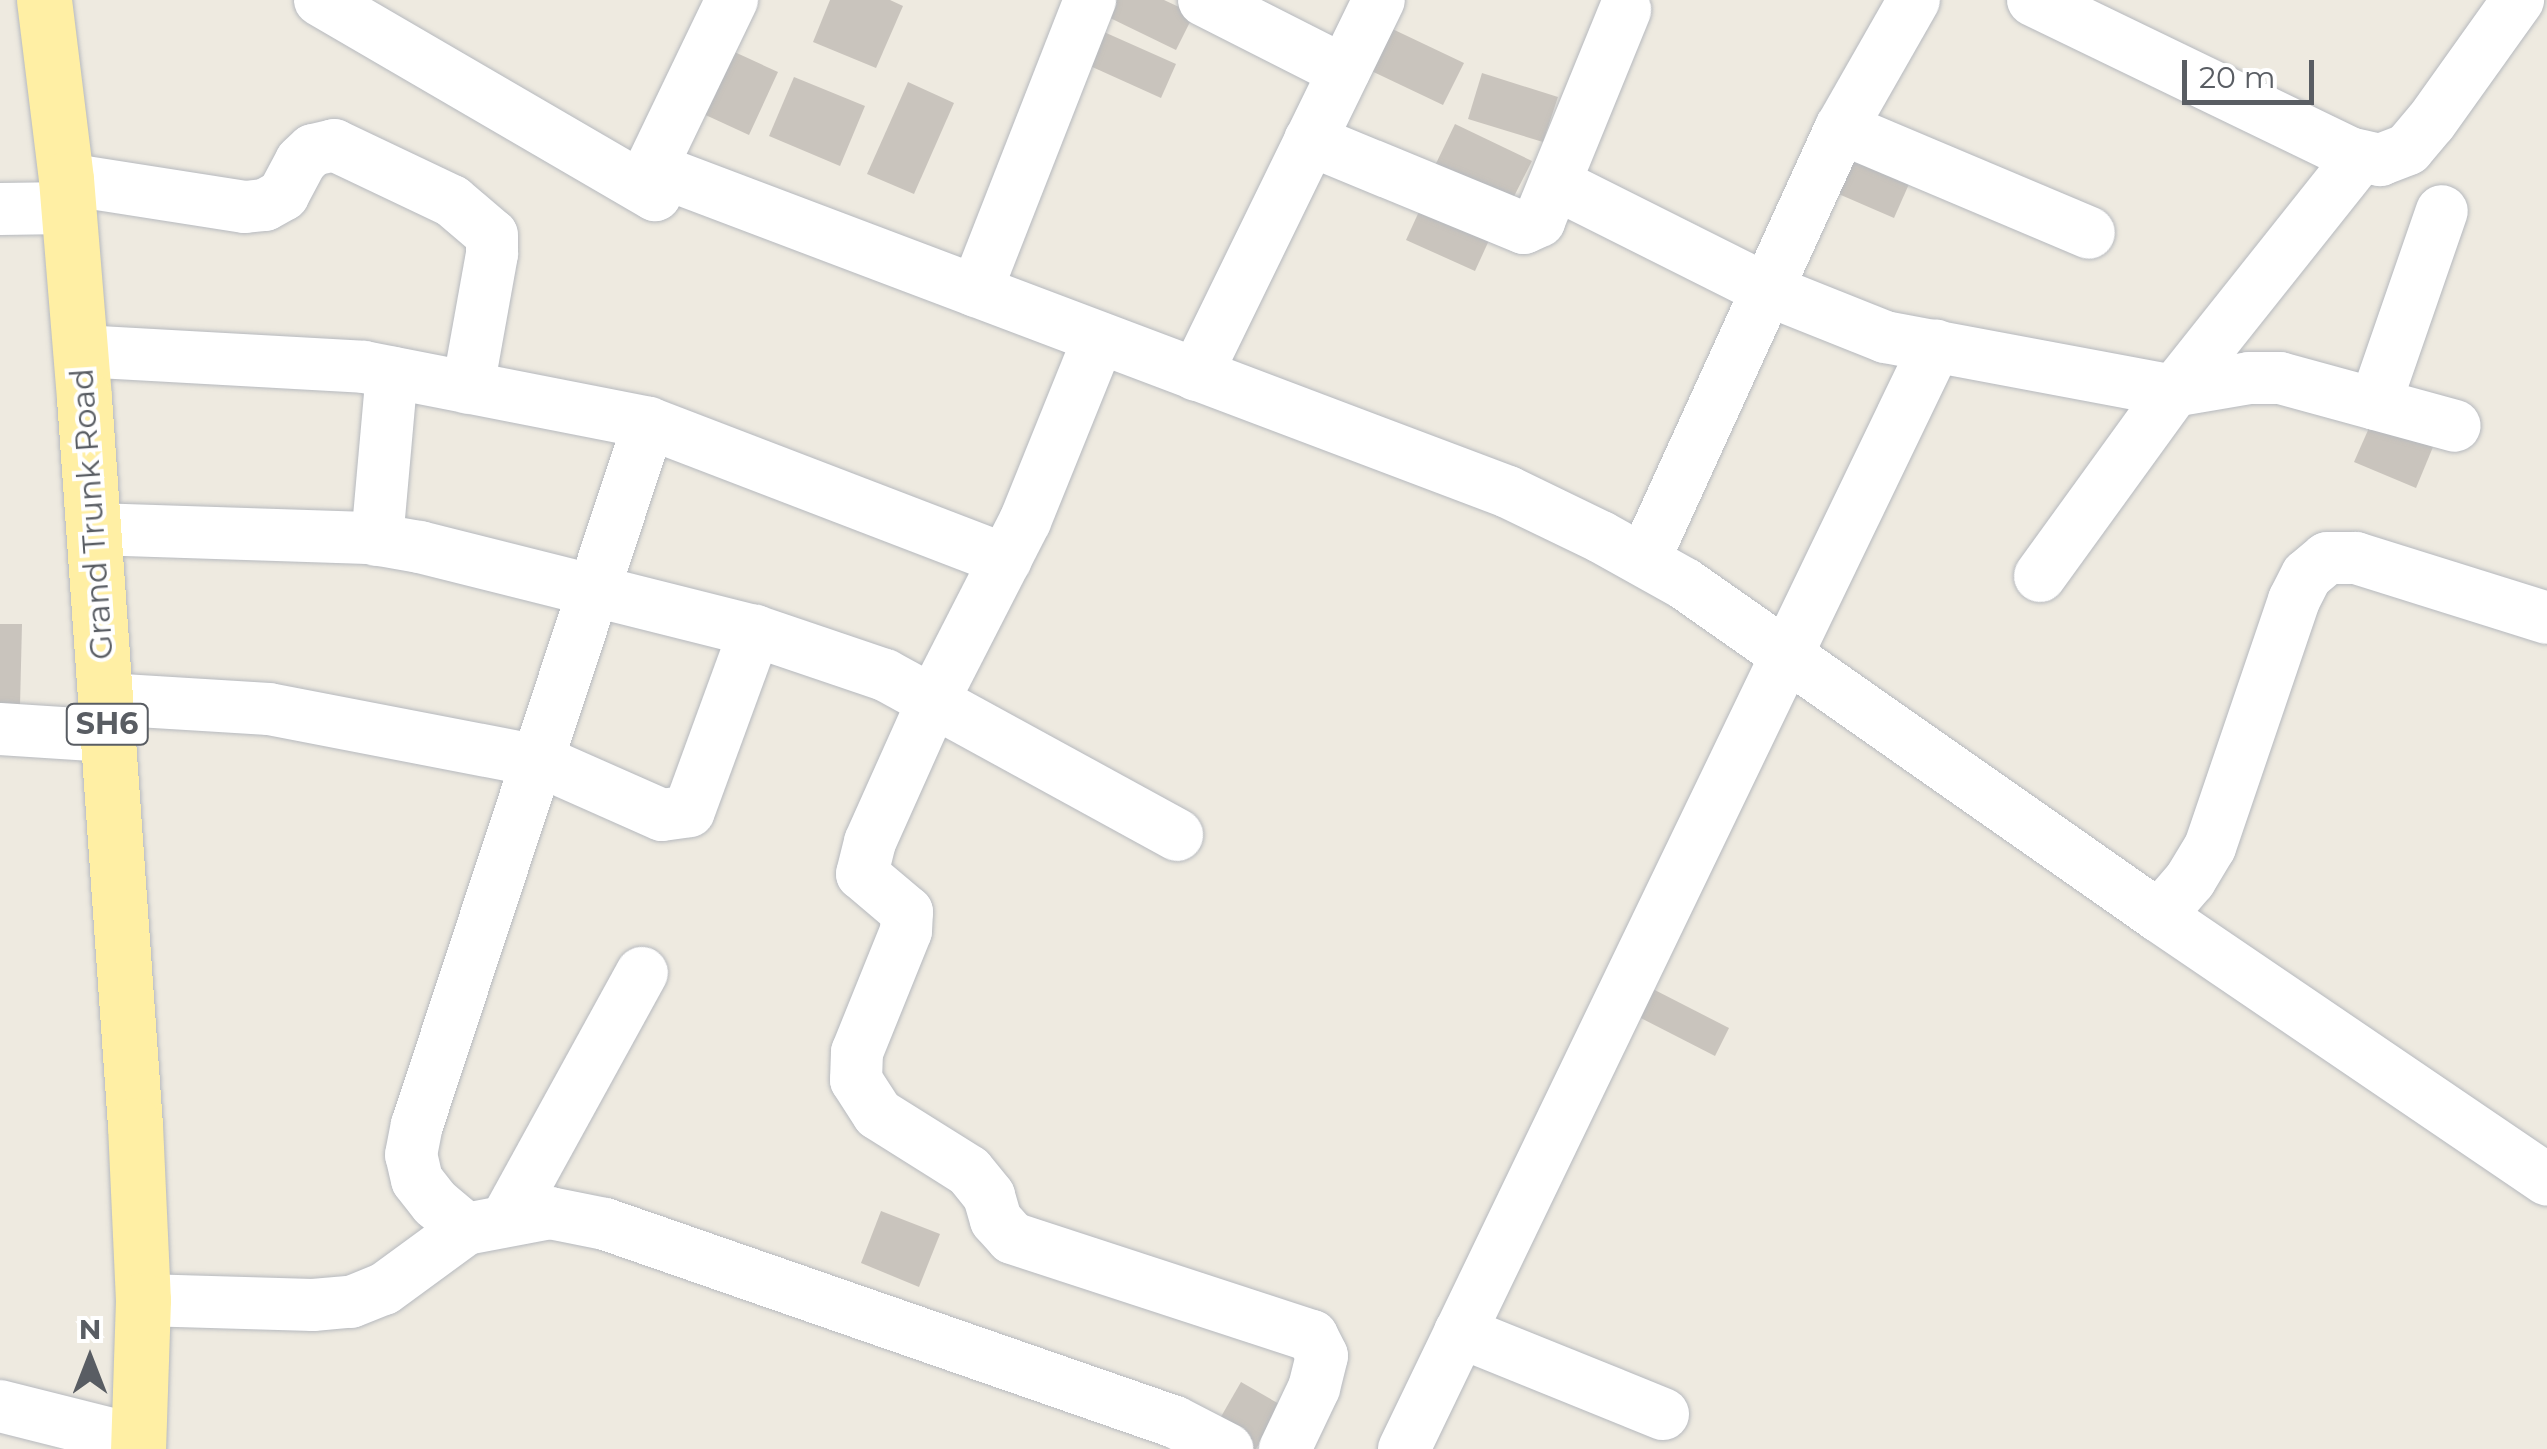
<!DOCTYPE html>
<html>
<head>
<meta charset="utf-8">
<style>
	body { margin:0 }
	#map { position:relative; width:2547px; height:1449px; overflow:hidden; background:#eeeae0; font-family:Montserrat,sans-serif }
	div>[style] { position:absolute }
	.building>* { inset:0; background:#c9c4bd }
	.roads { filter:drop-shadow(0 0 2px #b6b9be) drop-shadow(0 0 2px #b6b9be) }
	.minor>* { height:52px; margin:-26px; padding:0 26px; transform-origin:26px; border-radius:26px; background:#fff }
	.primary>* { height:55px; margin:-27.5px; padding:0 27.5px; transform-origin:27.5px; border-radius:27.5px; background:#ffefa4 }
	span { translate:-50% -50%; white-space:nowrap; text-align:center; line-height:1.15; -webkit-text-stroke:8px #fff; paint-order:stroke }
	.shield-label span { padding:2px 8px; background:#fff; border:2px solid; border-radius:8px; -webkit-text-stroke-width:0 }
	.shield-label { font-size:30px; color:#595d63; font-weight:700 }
	.street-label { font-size:32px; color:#595d63 }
	.north { position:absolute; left:40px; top:1309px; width:100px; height:100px; -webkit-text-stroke:8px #fff; paint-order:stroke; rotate:0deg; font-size:28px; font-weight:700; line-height:40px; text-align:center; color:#595d63 }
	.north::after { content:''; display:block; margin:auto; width:35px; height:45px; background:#595d63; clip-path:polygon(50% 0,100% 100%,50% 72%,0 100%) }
	.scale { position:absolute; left:2182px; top:60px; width:132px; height:45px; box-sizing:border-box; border:5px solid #595d63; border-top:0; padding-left:12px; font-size:30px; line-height:35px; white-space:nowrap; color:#595d63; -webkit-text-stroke:8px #fff; paint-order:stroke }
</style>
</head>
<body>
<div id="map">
	<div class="building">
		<div style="clip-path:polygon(830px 0,890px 0,903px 6px,876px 68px,813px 42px)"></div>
		<div style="clip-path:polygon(1113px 0,1164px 0,1194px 14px,1176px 50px,1106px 16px)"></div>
		<div style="clip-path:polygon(1384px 25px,1464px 63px,1443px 105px,1363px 67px)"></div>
		<div style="clip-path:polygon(1095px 28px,1176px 64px,1161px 98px,1079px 61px)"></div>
		<div style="clip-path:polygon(715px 43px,778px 72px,749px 135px,686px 106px)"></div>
		<div style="clip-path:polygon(1482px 73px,1558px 97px,1543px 142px,1468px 119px)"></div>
		<div style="clip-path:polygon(794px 77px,865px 106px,840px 166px,769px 136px)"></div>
		<div style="clip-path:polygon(908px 82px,954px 103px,914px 194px,867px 174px)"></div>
		<div style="clip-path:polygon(1455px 124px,1532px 161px,1505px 214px,1429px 178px)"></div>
		<div style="clip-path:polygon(1846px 145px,1913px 175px,1894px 218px,1827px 189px)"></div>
		<div style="clip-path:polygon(1427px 194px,1496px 225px,1475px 271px,1406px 240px)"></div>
		<div style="clip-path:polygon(2372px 421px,2433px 447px,2416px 488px,2354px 462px)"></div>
		<div style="clip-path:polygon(0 624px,22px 624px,20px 706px,0 705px)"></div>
		<div style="clip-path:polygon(1645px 985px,1729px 1028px,1715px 1056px,1631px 1013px)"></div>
		<div style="clip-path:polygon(881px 1211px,940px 1234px,919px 1287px,861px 1263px)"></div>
		<div style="clip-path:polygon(1241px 1382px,1281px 1405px,1256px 1449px,1237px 1449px,1211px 1434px)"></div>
	</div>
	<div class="roads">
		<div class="minor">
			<div style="left:320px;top:0;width:388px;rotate:30.2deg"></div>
			<div style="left:655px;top:195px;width:27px;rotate:-98deg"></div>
			<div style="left:651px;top:168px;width:916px;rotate:20.71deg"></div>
			<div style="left:1508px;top:492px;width:103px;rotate:25.8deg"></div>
			<div style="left:1601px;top:537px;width:96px;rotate:29.2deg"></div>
			<div style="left:1685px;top:584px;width:579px;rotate:35.01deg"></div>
			<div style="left:2159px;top:916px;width:469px;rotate:34.2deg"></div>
			<div style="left:1204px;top:0;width:157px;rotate:26.9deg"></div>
			<div style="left:2033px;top:0;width:351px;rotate:25.8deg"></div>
			<div style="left:2349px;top:153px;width:32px;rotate:13deg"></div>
			<div style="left:2380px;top:160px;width:30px;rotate:-21deg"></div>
			<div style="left:2408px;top:149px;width:35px;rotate:-50deg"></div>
			<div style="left:2431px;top:122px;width:150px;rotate:-54.5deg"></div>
			<div style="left:1841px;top:128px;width:269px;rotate:22.9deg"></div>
			<div style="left:1310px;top:140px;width:231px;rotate:22.4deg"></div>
			<div style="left:1524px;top:228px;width:17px;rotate:-25deg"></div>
			<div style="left:1539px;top:221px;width:228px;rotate:-67.8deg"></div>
			<div style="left:651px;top:168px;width:187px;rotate:-64.3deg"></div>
			<div style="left:66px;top:179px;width:181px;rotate:8.9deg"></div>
			<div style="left:245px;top:207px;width:20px;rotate:-6deg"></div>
			<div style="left:265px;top:205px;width:21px;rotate:-29deg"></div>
			<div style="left:283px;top:195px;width:38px;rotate:-62deg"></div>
			<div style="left:301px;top:161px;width:16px;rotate:-43deg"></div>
			<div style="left:313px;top:150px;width:22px;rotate:-13deg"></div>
			<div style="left:334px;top:145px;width:131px;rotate:25.4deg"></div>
			<div style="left:452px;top:201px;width:52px;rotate:40.4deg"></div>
			<div style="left:492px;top:235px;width:19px;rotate:90deg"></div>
			<div style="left:492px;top:254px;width:136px;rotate:100.2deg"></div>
			<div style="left:1556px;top:184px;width:239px;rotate:26.6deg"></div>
			<div style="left:1770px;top:291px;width:124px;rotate:21.8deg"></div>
			<div style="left:1885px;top:337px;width:294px;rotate:10.6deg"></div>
			<div style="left:2174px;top:391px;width:76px;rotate:-9.8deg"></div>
			<div style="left:2249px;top:378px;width:31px"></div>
			<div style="left:2280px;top:378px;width:181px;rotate:15.3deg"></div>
			<div style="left:0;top:209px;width:68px;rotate:-0.8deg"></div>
			<div style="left:976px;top:291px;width:313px;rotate:-68.6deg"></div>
			<div style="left:1099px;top:338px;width:197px;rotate:112deg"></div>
			<div style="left:1025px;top:521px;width:202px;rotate:117.1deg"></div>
			<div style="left:933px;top:701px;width:154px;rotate:114.1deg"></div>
			<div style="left:870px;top:842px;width:33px;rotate:104deg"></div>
			<div style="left:862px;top:874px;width:59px;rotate:40.2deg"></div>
			<div style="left:907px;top:912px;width:19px;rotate:93deg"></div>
			<div style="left:906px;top:931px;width:131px;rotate:112deg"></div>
			<div style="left:857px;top:1052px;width:28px;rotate:92deg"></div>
			<div style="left:856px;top:1080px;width:40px;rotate:57.1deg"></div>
			<div style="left:878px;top:1114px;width:107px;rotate:32.1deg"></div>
			<div style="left:969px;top:1171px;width:32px;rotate:51deg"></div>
			<div style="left:989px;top:1196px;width:25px;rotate:74deg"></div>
			<div style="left:996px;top:1220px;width:24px;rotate:48deg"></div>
			<div style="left:1012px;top:1238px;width:316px;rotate:18.1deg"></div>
			<div style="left:1312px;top:1336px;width:22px;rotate:63deg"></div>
			<div style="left:1322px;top:1356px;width:33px;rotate:104deg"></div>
			<div style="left:1314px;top:1388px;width:68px;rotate:115.4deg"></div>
			<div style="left:80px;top:351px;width:284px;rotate:3.2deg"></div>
			<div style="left:364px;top:367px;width:290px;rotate:11.1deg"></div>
			<div style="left:649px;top:423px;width:382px;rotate:21deg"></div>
			<div style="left:1196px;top:375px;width:417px;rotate:-64deg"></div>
			<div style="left:2375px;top:404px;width:204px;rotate:-70.9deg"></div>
			<div style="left:94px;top:529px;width:274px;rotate:1.9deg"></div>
			<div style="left:368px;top:538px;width:53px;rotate:9.8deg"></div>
			<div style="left:420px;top:547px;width:345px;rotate:14.1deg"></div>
			<div style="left:755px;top:631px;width:137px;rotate:18.7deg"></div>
			<div style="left:885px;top:675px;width:333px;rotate:28.7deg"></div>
			<div style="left:377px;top:540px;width:168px;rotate:-84.9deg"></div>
			<div style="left:1644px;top:560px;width:475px;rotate:-65.5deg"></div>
			<div style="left:1841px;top:128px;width:147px;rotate:-60.3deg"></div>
			<div style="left:2040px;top:576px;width:228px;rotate:-54.1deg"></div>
			<div style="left:2174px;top:391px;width:300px;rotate:-51.5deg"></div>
			<div style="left:106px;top:699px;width:163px;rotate:3.5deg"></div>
			<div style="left:269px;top:709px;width:276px;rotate:10.9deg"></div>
			<div style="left:540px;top:761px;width:133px;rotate:23.9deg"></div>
			<div style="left:662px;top:815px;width:27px;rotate:-8deg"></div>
			<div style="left:689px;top:811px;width:192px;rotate:-69.9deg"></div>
			<div style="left:0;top:729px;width:108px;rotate:3.7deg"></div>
			<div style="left:2159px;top:916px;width:48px;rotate:-49.3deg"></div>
			<div style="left:2190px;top:880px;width:39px;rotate:-59deg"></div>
			<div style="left:2210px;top:847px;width:261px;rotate:-71.2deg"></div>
			<div style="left:2294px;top:600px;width:28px;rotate:-63deg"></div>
			<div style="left:2307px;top:575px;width:26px;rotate:-40deg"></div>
			<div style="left:2327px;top:558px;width:29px"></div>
			<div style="left:2356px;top:558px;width:200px;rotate:17.4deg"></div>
			<div style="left:506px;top:1220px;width:282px;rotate:-61.2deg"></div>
			<div style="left:466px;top:1229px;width:40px;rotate:-140deg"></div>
			<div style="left:435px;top:1203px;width:29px;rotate:-128deg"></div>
			<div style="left:417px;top:1180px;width:26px;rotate:-103deg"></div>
			<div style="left:411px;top:1155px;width:31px;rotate:-79deg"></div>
			<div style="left:417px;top:1125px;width:739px;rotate:-71.71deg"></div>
			<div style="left:143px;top:1300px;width:170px;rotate:1.7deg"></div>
			<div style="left:313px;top:1305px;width:38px;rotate:-5deg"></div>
			<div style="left:351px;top:1302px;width:35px;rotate:-22deg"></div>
			<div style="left:384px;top:1289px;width:102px;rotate:-36.2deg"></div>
			<div style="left:466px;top:1229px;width:86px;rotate:-10.8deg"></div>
			<div style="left:550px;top:1213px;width:56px;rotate:11.3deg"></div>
			<div style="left:605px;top:1224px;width:603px;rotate:19.16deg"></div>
			<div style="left:1175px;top:1422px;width:59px;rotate:27.4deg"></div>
			<div style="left:1460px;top:1332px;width:219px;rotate:22deg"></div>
			<div style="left:0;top:1406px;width:143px;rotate:14.1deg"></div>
			<div style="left:1404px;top:1449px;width:1225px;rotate:-64.27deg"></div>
		</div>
		<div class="primary">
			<div style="left:44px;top:0;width:180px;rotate:83deg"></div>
			<div style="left:66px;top:179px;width:220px;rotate:85.3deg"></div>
			<div style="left:84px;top:398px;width:729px;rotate:85.99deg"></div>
			<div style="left:135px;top:1125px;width:175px;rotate:87.4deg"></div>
			<div style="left:143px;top:1300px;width:149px;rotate:91.9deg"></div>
		</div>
	</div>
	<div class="shield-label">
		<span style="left:107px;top:724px">SH6</span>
	</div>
	<div class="street-label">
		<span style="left:92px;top:514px;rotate:-94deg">Grand Trunk Road</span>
	</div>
	<div class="north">N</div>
	<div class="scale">20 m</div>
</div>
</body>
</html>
